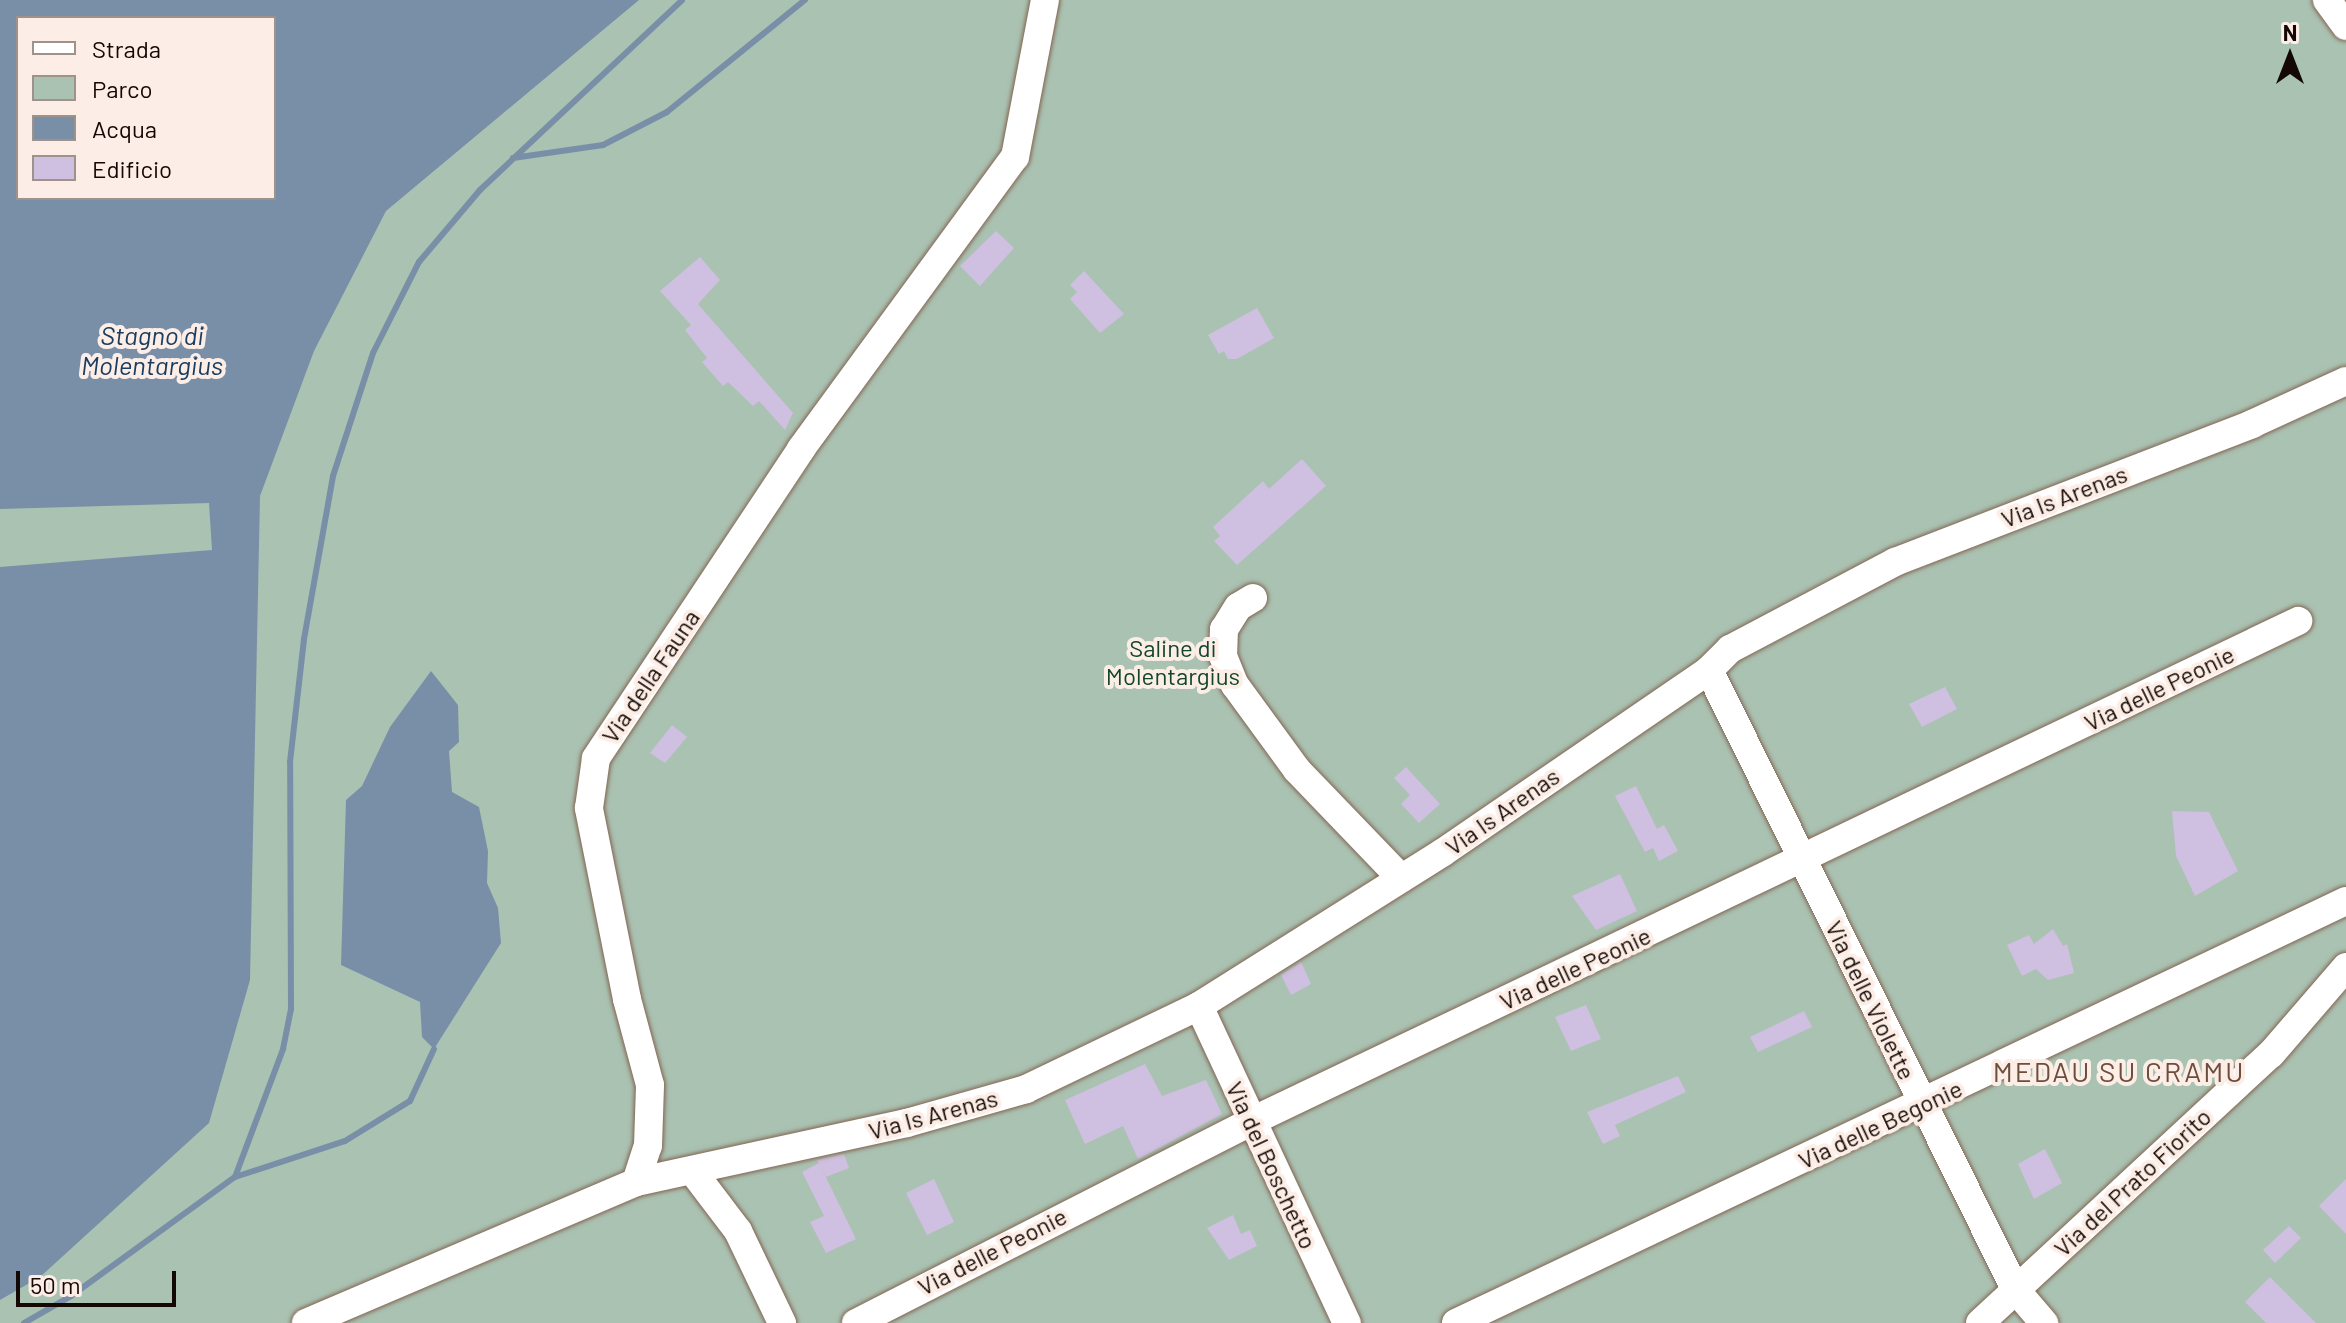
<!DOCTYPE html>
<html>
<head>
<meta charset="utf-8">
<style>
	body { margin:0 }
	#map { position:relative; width:2346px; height:1323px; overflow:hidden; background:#ffdcc8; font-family:Barlow,sans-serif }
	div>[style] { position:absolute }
	.green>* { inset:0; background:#aac2b2 }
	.water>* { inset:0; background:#798fa7 }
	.stream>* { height:6px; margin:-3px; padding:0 3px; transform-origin:3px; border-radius:3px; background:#798fa7 }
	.building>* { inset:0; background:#cfbfe0 }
	.roads { filter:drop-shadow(0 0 2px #836553) drop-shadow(0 0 2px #836553) }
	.minor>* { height:28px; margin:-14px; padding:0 14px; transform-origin:14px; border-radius:14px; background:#fff }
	span { translate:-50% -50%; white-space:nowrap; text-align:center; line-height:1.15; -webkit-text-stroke:8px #fceee6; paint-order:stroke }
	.street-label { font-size:24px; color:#130803 }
	.park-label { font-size:24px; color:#11462a }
	.water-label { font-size:26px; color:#1a3e61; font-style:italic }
	.quarter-label { font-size:28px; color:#6b4e3c; letter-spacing:2px }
	.legend { position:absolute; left:16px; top:16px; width:260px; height:184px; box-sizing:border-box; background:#fceee6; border:2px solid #9f928b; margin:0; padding:10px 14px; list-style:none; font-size:24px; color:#130803 }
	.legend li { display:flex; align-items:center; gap:16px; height:40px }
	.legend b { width:40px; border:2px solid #9f928b }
	.north { position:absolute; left:2250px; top:16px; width:80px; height:80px; -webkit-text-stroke:6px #fceee6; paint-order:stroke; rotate:0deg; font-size:22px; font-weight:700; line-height:32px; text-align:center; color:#130803 }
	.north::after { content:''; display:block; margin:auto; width:28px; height:36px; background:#130803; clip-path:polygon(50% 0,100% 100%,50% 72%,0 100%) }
	.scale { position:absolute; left:16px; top:1271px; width:160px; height:36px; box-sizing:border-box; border:4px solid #130803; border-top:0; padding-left:10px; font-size:24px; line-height:28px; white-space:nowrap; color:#130803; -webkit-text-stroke:6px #fceee6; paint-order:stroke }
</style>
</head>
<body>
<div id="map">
	<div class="green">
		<div style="clip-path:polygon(evenodd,0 0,2346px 0,2346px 1323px,0 1323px,0 0,18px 18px,274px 18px,274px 198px,18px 198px,18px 18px)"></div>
	</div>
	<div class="water">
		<div style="clip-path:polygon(evenodd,0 0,639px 0,386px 211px,314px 351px,260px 496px,250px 980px,209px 1123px,40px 1277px,0 1300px,0 567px,212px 550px,209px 503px,0 509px,0 0,274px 18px,274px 198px,18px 198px,18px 18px,274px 18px)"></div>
		<div style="clip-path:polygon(431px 671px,458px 705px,459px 742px,449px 751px,452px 792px,479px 807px,488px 851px,487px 883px,498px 908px,501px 943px,434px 1049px,422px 1037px,420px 1002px,341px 965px,346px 800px,362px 786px,390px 727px)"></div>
	</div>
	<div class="stream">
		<div style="left:513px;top:158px;width:91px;rotate:-8.2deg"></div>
		<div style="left:603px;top:145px;width:72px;rotate:-27.3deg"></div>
		<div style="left:667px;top:112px;width:178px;rotate:-39.1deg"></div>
		<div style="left:235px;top:1177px;width:137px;rotate:-69.4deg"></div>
		<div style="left:283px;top:1049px;width:41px;rotate:-78.7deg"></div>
		<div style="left:291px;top:1009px;width:247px;rotate:-90.2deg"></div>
		<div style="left:290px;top:762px;width:124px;rotate:-83.5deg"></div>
		<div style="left:304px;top:639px;width:166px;rotate:-79.9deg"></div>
		<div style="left:333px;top:476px;width:129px;rotate:-72deg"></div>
		<div style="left:373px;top:353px;width:102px;rotate:-63.2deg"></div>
		<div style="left:419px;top:262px;width:94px;rotate:-49.7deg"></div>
		<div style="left:480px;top:190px;width:277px;rotate:-43.2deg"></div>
		<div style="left:24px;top:1323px;width:54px;rotate:-29.9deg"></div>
		<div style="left:71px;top:1296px;width:203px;rotate:-36deg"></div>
		<div style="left:235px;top:1177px;width:116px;rotate:-18.1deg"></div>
		<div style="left:345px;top:1141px;width:76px;rotate:-31.6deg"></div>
		<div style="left:410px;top:1101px;width:57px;rotate:-65.2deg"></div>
	</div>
	<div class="building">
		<div style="clip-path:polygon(996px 231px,1014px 248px,980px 286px,960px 266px)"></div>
		<div style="clip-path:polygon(700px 257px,720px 280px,698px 304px,793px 413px,785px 430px,759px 401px,753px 406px,728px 382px,723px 386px,702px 362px,707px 358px,685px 330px,691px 325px,660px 291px)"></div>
		<div style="clip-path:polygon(1084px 271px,1124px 314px,1100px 333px,1070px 299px,1077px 292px,1070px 285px)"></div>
		<div style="clip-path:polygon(1257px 308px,1274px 338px,1237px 359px,1228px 359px,1224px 351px,1219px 354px,1208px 335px)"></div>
		<div style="clip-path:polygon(1302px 459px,1326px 486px,1237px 565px,1214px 541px,1220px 536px,1213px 527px,1263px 481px,1269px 489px)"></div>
		<div style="clip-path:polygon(1945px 687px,1957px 709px,1922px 727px,1909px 704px)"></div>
		<div style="clip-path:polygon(672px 725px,687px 737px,665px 763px,650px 753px)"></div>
		<div style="clip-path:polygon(1406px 767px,1440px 804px,1419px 823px,1401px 804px,1410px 795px,1394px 778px)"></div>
		<div style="clip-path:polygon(1636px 786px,1657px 829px,1664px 825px,1678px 851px,1659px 861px,1653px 848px,1645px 852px,1615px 796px)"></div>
		<div style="clip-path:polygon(2172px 811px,2209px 812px,2238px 871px,2195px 896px,2176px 856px)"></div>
		<div style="clip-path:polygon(1620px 874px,1637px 911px,1596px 930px,1572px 896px)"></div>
		<div style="clip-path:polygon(2053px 929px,2063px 946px,2067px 944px,2074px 973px,2048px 980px,2036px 969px,2022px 976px,2007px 945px,2029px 935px,2034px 944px)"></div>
		<div style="clip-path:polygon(1301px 962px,1311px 984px,1291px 995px,1281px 975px)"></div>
		<div style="clip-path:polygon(1586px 1005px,1601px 1039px,1571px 1051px,1555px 1017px)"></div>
		<div style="clip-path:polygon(1804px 1011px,1812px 1027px,1758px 1052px,1750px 1037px)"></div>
		<div style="clip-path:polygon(1145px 1064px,1162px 1096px,1206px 1080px,1222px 1114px,1138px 1159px,1123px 1126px,1085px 1144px,1065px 1100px)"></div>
		<div style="clip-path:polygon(1678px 1076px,1686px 1092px,1615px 1125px,1620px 1136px,1603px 1144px,1587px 1112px)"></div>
		<div style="clip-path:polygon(2045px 1149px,2062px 1183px,2034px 1199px,2018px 1164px)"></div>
		<div style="clip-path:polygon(844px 1154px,849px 1168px,826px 1177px,817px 1160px)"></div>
		<div style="clip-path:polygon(819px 1163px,856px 1239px,826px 1253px,810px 1222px,824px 1216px,802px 1172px)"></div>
		<div style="clip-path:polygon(934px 1179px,954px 1222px,927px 1235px,906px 1193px)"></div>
		<div style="clip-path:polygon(2346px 1179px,2346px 1234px,2319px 1206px)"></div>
		<div style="clip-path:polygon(1233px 1215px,1241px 1234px,1250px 1230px,1257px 1246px,1229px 1260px,1207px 1228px)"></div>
		<div style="clip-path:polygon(2289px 1226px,2301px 1238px,2275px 1263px,2263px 1250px)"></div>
		<div style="clip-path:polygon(2270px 1277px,2316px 1323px,2266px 1323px,2245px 1302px)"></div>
	</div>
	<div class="roads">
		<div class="minor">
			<div style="left:2327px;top:0;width:32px;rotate:54deg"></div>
			<div style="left:1253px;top:598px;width:17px;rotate:149deg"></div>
			<div style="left:1238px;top:607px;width:26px;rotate:122deg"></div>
			<div style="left:1224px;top:629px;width:27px;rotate:92deg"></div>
			<div style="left:1223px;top:656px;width:31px;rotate:68deg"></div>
			<div style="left:1235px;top:685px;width:105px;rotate:53.9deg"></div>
			<div style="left:1297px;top:770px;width:150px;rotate:46.1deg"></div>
			<div style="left:1709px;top:670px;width:691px;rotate:63.69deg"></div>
			<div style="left:2015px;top:1289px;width:45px;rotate:49.5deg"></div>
			<div style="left:1199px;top:1006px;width:350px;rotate:65deg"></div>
			<div style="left:694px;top:1173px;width:73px;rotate:52.8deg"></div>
			<div style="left:738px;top:1231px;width:102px;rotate:64.4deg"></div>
			<div style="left:636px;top:1182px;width:277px;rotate:-12.3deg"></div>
			<div style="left:907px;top:1123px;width:124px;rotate:-15.9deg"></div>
			<div style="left:1026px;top:1089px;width:192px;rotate:-25.6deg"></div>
			<div style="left:1199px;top:1006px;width:287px;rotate:-32.2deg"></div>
			<div style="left:1442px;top:853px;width:324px;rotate:-34.4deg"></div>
			<div style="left:1709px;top:670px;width:30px;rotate:-45deg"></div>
			<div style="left:1730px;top:649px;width:187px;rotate:-27.8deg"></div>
			<div style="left:1895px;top:562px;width:383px;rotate:-21.1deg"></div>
			<div style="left:2252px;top:424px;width:103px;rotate:-24.6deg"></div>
			<div style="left:306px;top:1323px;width:359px;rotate:-23.1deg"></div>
			<div style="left:636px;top:1182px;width:38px;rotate:-72deg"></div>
			<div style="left:648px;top:1146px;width:61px;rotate:-88.1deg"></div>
			<div style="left:650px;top:1085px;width:89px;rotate:-105deg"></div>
			<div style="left:627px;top:999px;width:195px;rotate:-101.3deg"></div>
			<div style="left:589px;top:808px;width:50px;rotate:-82deg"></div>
			<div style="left:596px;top:758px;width:371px;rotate:-56.4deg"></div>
			<div style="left:801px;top:449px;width:362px;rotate:-53.8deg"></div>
			<div style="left:1015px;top:157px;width:160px;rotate:-79.2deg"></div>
			<div style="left:856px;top:1323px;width:442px;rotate:-27deg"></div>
			<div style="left:1250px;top:1122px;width:1162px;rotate:-25.55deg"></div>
			<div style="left:1456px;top:1323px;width:985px;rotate:-25.37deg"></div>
			<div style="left:1980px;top:1323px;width:396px;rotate:-42.8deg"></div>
			<div style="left:2271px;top:1054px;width:115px;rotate:-49.2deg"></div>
		</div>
	</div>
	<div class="street-label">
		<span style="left:2064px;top:496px;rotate:-21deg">Via Is Arenas</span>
		<span style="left:650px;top:676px;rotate:-56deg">Via della Fauna</span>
		<span style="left:2159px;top:688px;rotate:-26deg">Via delle Peonie</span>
		<span style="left:1502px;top:811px;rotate:-35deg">Via Is Arenas</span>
		<span style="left:1575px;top:968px;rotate:-25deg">Via delle Peonie</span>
		<span style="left:1871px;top:1000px;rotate:64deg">Via delle Violette</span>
		<span style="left:933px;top:1114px;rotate:-15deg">Via Is Arenas</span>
		<span style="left:1880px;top:1124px;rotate:-25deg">Via delle Begonie</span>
		<span style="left:1272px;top:1165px;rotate:65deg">Via del Boschetto</span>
		<span style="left:2132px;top:1182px;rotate:-43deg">Via del Prato Fiorito</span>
		<span style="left:992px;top:1251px;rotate:-27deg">Via delle Peonie</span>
	</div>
	<div class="park-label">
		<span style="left:1173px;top:662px">Saline di<br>Molentargius</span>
	</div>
	<div class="water-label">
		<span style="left:152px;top:350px">Stagno di<br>Molentargius</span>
	</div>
	<div class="quarter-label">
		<span style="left:2119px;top:1071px">MEDAU SU CRAMU</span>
	</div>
	<ul class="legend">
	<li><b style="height:10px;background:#fff"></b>Strada</li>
	<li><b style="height:22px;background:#aac2b2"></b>Parco</li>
	<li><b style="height:22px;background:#798fa7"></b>Acqua</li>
	<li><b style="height:22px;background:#cfbfe0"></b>Edificio</li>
	</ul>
	<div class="north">N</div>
	<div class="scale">50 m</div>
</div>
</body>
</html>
